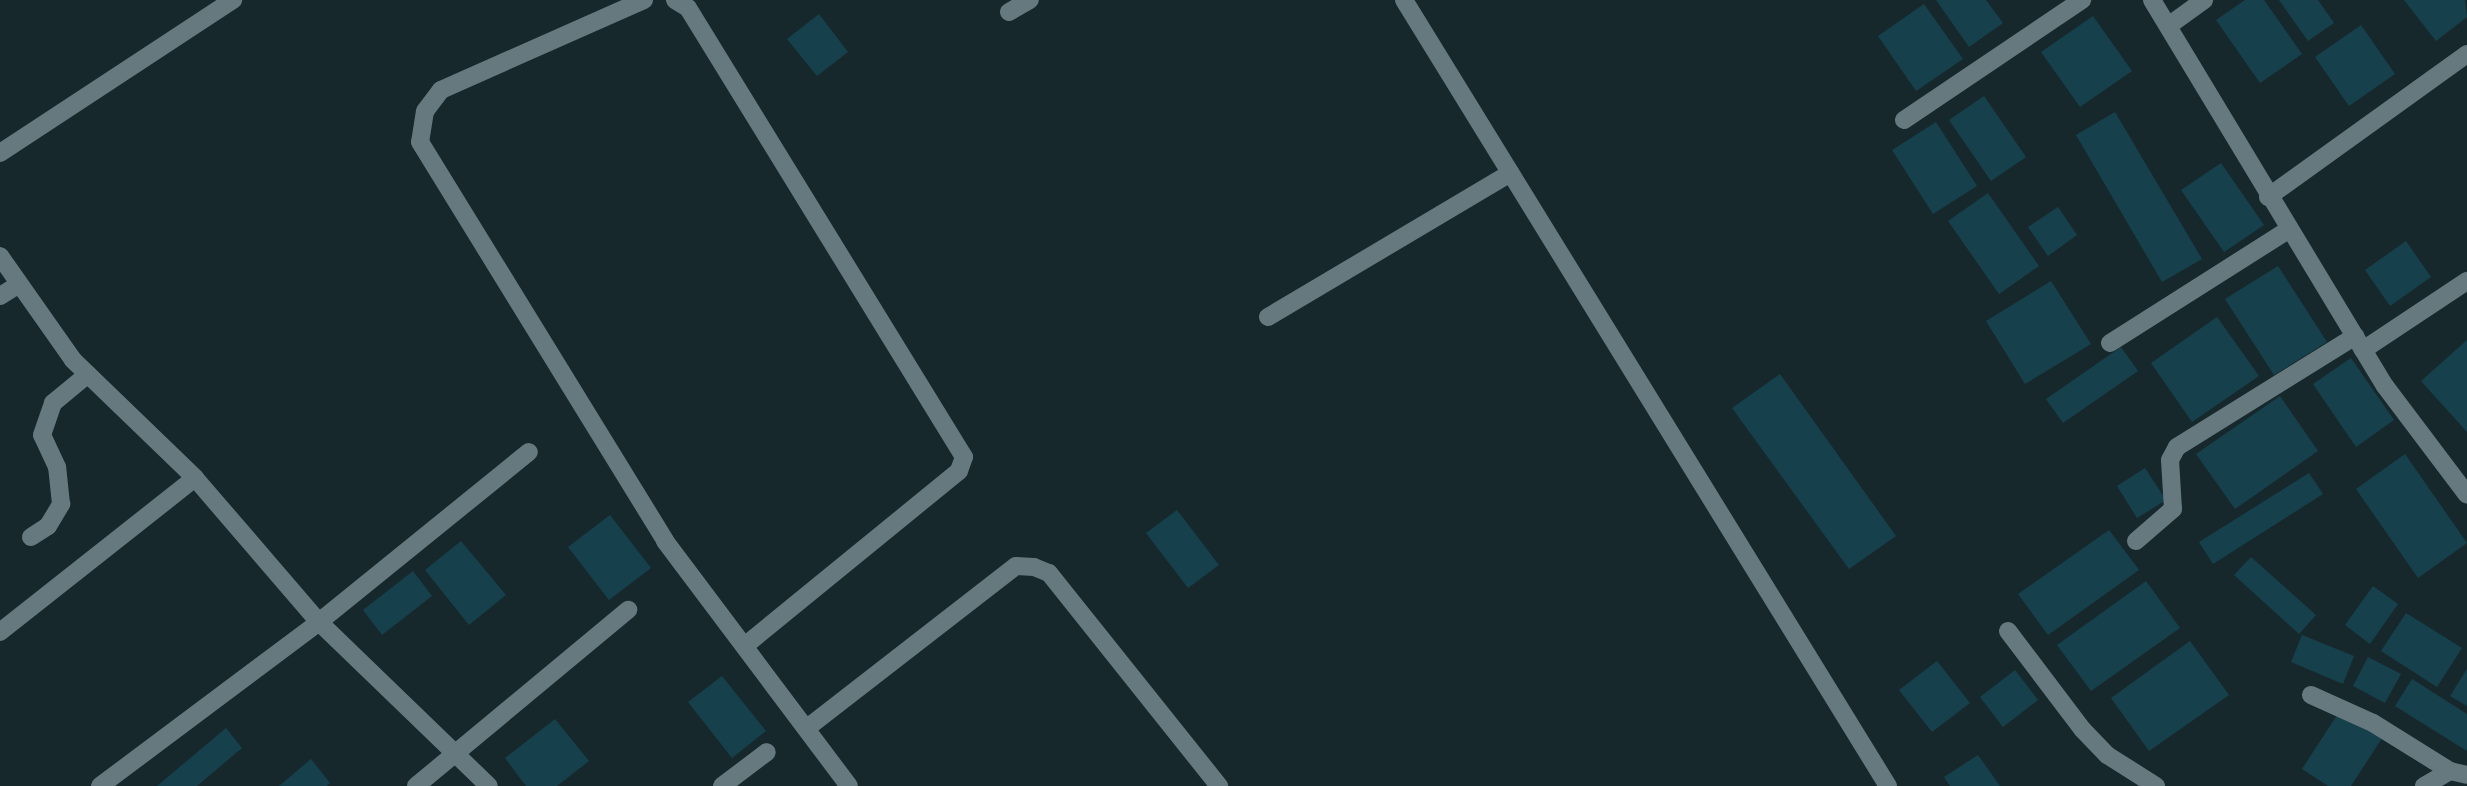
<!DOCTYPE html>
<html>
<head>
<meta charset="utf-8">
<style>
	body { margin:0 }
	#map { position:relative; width:2467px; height:786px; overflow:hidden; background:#17282c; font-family:"Roboto Condensed",sans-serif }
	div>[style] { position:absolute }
	.building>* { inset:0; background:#16414c }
	.minor>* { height:18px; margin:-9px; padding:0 9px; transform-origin:9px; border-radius:9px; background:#66797e }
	span { translate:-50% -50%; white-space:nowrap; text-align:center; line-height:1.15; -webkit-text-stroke:7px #080f11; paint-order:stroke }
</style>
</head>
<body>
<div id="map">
	<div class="building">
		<div style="clip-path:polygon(1936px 0,1986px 0,2003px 23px,1969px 47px)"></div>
		<div style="clip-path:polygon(2245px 0,2264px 0,2302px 54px,2260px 83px,2216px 20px)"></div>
		<div style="clip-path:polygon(2279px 0,2318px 0,2334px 23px,2308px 41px)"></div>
		<div style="clip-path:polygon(2404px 0,2465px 0,2467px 17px,2436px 41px)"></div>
		<div style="clip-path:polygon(1924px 4px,1963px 59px,1916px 91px,1878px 36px)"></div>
		<div style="clip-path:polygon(819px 14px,848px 52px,817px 76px,787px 39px)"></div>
		<div style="clip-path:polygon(2093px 16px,2132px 71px,2080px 107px,2041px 52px)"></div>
		<div style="clip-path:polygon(2361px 25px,2395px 74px,2349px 106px,2315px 57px)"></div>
		<div style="clip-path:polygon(1984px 96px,2026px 157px,1991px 181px,1949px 120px)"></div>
		<div style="clip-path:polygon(2115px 112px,2202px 259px,2162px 282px,2076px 135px)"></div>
		<div style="clip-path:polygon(1936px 122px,1977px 186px,1933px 214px,1892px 150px)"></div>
		<div style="clip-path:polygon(2221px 163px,2264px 225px,2224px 252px,2181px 190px)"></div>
		<div style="clip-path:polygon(1988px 193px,2039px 266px,1999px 294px,1948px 221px)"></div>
		<div style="clip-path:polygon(2058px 207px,2077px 235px,2048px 256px,2028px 227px)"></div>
		<div style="clip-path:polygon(2406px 241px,2431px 277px,2390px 306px,2365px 270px)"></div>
		<div style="clip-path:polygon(2278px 266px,2327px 342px,2274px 375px,2225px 299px)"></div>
		<div style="clip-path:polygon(2051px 281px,2091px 344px,2025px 384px,1986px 321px)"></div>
		<div style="clip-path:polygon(2217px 317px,2259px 376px,2192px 422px,2151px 363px)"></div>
		<div style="clip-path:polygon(2467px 340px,2467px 432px,2421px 381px)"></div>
		<div style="clip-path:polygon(2121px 347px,2138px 371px,2063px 423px,2046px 399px)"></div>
		<div style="clip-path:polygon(2351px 358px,2394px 420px,2356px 447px,2313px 384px)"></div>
		<div style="clip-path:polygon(1780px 374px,1896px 536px,1849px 569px,1732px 408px)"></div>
		<div style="clip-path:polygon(2280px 396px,2318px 451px,2235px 509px,2196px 454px)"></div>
		<div style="clip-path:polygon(2405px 454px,2467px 543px,2418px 578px,2356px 489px)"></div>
		<div style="clip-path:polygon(2145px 468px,2166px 500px,2137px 518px,2117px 486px)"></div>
		<div style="clip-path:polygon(2309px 473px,2323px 494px,2213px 564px,2199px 542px)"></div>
		<div style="clip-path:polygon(1177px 510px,1219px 565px,1188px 588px,1146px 533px)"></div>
		<div style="clip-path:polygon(610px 515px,651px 568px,609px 600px,568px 547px)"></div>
		<div style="clip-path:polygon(2109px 530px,2139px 570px,2048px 635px,2018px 594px)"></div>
		<div style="clip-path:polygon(461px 541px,506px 595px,469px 625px,425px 570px)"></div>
		<div style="clip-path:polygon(2251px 557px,2316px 615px,2299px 634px,2234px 575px)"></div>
		<div style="clip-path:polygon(413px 571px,432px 596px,382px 635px,363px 610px)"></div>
		<div style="clip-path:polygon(2146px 581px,2180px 628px,2091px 691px,2057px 645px)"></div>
		<div style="clip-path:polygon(2373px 586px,2398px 604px,2370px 644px,2345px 625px)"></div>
		<div style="clip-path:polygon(2406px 613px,2462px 648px,2437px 687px,2381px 651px)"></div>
		<div style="clip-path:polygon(2302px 635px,2354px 656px,2343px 684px,2291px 662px)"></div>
		<div style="clip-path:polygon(2190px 641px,2229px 695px,2149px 751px,2111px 698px)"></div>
		<div style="clip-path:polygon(2368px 657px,2401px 674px,2385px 703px,2353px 686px)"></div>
		<div style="clip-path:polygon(1937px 661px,1970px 703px,1932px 732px,1899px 690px)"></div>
		<div style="clip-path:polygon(2467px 669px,2467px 706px,2450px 696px)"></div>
		<div style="clip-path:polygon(2015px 670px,2038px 700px,2003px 727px,1980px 697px)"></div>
		<div style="clip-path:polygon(722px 676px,766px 731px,732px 758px,688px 702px)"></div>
		<div style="clip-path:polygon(2412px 679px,2467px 714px,2467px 751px,2395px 706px)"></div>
		<div style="clip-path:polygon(2341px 709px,2384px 735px,2351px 786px,2328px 786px,2302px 769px)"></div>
		<div style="clip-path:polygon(555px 719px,589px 761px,557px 786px,526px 786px,505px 758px)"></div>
		<div style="clip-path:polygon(226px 728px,242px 748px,197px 786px,157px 786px)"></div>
		<div style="clip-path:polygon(1978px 755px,2000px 786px,1950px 786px,1944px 777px)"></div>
		<div style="clip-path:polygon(311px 759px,330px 783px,327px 786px,279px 786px)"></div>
	</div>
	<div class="minor">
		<div style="left:644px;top:0;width:222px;rotate:156.1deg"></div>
		<div style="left:441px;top:90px;width:26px;rotate:127deg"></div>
		<div style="left:425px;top:111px;width:31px;rotate:99deg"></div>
		<div style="left:420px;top:142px;width:468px;rotate:58.4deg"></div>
		<div style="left:665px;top:541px;width:306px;rotate:53.1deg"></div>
		<div style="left:675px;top:0;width:15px;rotate:32deg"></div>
		<div style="left:688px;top:8px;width:527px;rotate:58.42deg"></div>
		<div style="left:964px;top:457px;width:15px;rotate:110deg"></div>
		<div style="left:959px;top:471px;width:274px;rotate:140.8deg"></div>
		<div style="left:1404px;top:0;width:923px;rotate:58.38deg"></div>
		<div style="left:2152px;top:0;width:451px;rotate:58.9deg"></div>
		<div style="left:2385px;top:386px;width:136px;rotate:53deg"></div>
		<div style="left:1009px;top:12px;width:24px;rotate:-30deg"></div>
		<div style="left:2171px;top:24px;width:41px;rotate:-36deg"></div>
		<div style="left:1904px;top:120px;width:215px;rotate:-34deg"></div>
		<div style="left:0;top:153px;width:279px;rotate:-33.3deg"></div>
		<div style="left:2268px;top:197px;width:245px;rotate:-35.7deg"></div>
		<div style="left:0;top:256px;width:127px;rotate:54.9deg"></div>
		<div style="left:73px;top:360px;width:170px;rotate:44deg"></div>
		<div style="left:195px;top:478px;width:190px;rotate:49.3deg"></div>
		<div style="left:319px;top:622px;width:236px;rotate:44deg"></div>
		<div style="left:0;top:296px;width:22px;rotate:-32deg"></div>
		<div style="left:1268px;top:317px;width:282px;rotate:-30.7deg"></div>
		<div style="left:2110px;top:343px;width:211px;rotate:-32.4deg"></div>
		<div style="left:2363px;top:350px;width:125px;rotate:-33.6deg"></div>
		<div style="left:31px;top:537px;width:20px;rotate:-33deg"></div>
		<div style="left:48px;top:526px;width:26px;rotate:-59deg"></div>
		<div style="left:61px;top:504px;width:37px;rotate:-96deg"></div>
		<div style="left:57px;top:467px;width:35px;rotate:-115deg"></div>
		<div style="left:42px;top:435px;width:34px;rotate:-71deg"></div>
		<div style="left:53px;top:403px;width:45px;rotate:-39.6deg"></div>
		<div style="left:2136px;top:541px;width:49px;rotate:-40.9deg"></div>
		<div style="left:2173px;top:509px;width:49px;rotate:-93.5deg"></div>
		<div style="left:2170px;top:460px;width:15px;rotate:-62deg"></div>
		<div style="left:2177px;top:447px;width:210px;rotate:-31.9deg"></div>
		<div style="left:2008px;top:631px;width:124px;rotate:52.9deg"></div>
		<div style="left:2083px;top:730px;width:35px;rotate:46deg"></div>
		<div style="left:2107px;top:755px;width:58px;rotate:32.3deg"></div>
		<div style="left:0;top:632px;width:248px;rotate:-38.3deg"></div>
		<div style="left:2311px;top:695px;width:68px;rotate:24.3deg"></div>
		<div style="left:2373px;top:723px;width:91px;rotate:31.9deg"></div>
		<div style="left:807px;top:728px;width:264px;rotate:-37.8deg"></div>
		<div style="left:1016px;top:566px;width:18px;rotate:3deg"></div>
		<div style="left:1034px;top:567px;width:16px;rotate:22deg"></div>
		<div style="left:1049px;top:573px;width:273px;rotate:51.4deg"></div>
		<div style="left:100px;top:786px;width:274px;rotate:-36.8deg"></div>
		<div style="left:319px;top:622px;width:270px;rotate:-39deg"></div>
		<div style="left:416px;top:786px;width:276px;rotate:-39.7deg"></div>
		<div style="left:722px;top:786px;width:56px;rotate:-37.1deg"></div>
		<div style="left:2424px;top:786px;width:30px;rotate:-30deg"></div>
		<div style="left:2450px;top:771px;width:17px;rotate:13deg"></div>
	</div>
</div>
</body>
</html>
